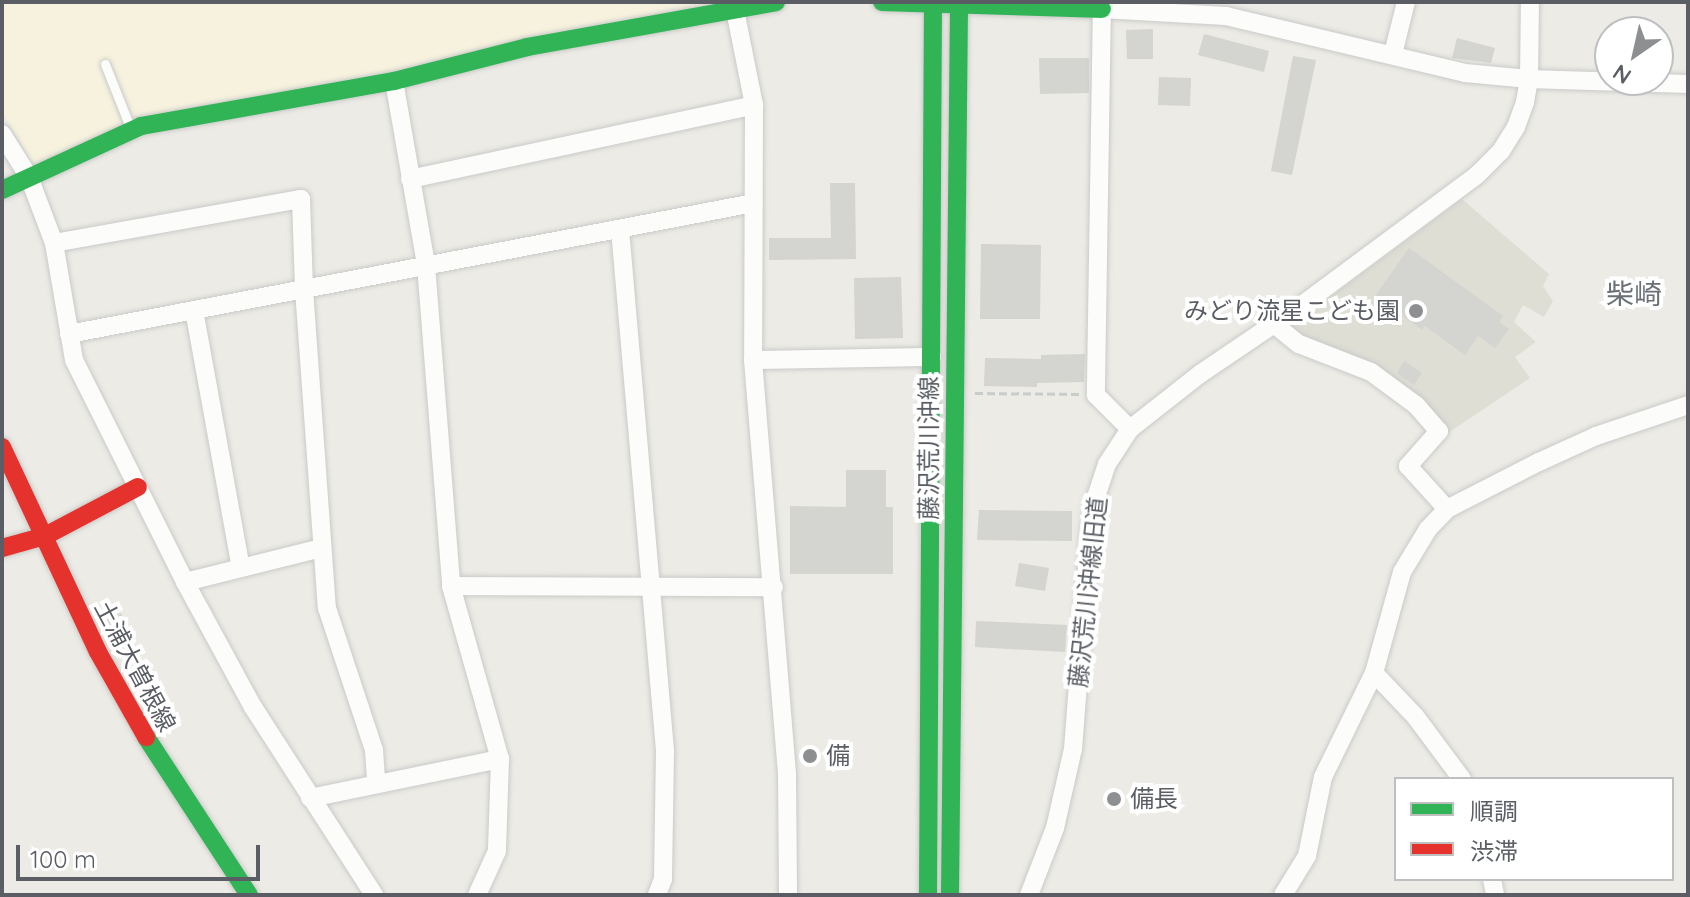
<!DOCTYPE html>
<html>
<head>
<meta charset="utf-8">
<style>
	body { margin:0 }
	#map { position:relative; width:1690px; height:897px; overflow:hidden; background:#ecebe5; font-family:Quicksand,"Noto Sans JP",sans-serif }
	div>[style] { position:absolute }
	.commercial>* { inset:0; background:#f6f2dd }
	.education>* { inset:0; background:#deded5 }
	.building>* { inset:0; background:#d4d4d0 }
	.path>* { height:3px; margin-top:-1.5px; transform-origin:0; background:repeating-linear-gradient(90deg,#c7cdca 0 8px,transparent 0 12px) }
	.roads { filter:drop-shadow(0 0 2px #c9cac9) drop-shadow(0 0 2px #c9cac9) }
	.lane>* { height:9px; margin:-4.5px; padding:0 4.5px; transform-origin:4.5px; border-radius:4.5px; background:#fcfcfb }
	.street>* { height:18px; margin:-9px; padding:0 9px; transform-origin:9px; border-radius:9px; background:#fcfcfb }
	.fast>* { height:18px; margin:-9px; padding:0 9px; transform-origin:9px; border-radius:9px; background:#30b455 }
	.jam>* { height:18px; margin:-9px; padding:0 9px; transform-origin:9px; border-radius:9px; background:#e5322d }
	.dots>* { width:22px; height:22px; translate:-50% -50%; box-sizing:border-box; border:4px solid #fff; border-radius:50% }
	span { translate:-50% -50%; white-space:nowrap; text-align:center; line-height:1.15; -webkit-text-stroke:8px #fff; paint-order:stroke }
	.poi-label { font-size:24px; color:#5a5e64 }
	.right { translate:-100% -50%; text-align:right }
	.left { translate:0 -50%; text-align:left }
	.street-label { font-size:24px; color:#5a5e64 }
	.quarter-label { font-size:28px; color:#6b7076 }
	.frame { position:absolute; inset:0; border:4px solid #5a5e64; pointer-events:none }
	.legend { position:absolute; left:1394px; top:777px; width:280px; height:104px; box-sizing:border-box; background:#fff; border:2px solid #bdbfc1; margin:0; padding:10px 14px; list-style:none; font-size:24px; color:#5a5e64 }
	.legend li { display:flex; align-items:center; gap:16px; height:40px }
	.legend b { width:40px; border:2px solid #bdbfc1 }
	.north { position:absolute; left:1594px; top:16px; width:80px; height:80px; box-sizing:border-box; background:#fff; border:2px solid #bdbfc1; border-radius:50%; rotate:214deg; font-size:22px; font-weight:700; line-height:32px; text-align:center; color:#5a5e64 }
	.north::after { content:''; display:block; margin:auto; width:28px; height:36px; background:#8d8f91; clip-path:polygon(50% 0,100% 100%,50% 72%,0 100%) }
	.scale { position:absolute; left:16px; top:845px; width:244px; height:36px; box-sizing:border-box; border:4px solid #5a5e64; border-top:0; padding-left:10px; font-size:24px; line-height:28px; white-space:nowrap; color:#5a5e64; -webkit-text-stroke:6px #fff; paint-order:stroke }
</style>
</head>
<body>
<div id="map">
	<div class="commercial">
		<div style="clip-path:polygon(2px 2px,738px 2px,529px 38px,37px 164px,31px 161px,2px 111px)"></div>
	</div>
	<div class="education">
		<div style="clip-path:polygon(1462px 199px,1549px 274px,1543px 286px,1553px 301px,1544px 317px,1523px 305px,1514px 322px,1536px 342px,1515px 357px,1530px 378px,1448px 433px,1418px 395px,1382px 372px,1308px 341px,1290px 327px)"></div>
	</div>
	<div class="building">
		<div style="clip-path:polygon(1153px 29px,1153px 59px,1127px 59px,1126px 30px)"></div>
		<div style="clip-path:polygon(1204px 34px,1269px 51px,1264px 72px,1198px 55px)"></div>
		<div style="clip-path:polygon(1457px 38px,1495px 48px,1491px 63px,1452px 58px)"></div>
		<div style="clip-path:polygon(1293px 56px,1316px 60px,1292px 175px,1271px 171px)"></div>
		<div style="clip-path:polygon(1039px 58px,1089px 58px,1089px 93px,1040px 94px)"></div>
		<div style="clip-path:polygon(1159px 77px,1191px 78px,1190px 106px,1158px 105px)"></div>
		<div style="clip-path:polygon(830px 183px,855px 183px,856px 259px,769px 260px,769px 238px,831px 238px)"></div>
		<div style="clip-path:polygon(981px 244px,1041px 245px,1040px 319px,980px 319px)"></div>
		<div style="clip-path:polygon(1409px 248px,1503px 316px,1499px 322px,1509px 329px,1495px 348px,1478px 336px,1465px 355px,1425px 326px,1422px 330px,1375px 296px)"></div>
		<div style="clip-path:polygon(901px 277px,903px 338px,855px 339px,854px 278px)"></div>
		<div style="clip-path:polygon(1085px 354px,1084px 382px,1037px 383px,1037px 387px,984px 386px,985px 358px,1041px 359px,1041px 355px)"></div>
		<div style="clip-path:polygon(1404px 361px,1422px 373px,1414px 385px,1397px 373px)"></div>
		<div style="clip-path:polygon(846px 470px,886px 470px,886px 507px,893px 507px,893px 574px,790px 574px,790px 506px,846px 507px)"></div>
		<div style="clip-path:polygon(979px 510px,1072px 511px,1072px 541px,977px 540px)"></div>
		<div style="clip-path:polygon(1019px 563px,1049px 568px,1045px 591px,1015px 586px)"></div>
		<div style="clip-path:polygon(121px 613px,133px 643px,120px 649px,106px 619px)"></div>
		<div style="clip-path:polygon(976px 621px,1067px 625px,1065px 652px,975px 647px)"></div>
	</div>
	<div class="path">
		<div style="left:975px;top:393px;width:105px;rotate:0.5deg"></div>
	</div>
	<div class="roads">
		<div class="lane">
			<div style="left:105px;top:64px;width:68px;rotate:68.4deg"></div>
		</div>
		<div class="street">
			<div style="left:1102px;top:2px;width:393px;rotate:90.9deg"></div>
			<div style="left:1096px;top:395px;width:48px;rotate:45deg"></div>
			<div style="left:1102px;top:9px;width:124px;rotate:3.2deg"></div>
			<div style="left:1226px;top:16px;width:246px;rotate:13.4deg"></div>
			<div style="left:1465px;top:73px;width:64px;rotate:5.4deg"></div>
			<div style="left:1529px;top:79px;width:159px;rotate:1.8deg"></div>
			<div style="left:735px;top:10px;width:97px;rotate:78.7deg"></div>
			<div style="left:754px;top:105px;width:255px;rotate:90.2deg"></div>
			<div style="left:753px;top:360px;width:416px;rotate:85.3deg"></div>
			<div style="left:787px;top:775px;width:120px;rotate:89.5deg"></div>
			<div style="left:1393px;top:54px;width:54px;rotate:-76deg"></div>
			<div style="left:394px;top:81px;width:187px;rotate:80.1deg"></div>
			<div style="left:426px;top:265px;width:322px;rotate:85.5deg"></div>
			<div style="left:451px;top:586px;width:180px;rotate:74.2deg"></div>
			<div style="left:500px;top:759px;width:92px;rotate:91.9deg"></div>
			<div style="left:497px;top:851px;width:48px;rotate:114.4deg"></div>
			<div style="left:2px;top:134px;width:51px;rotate:57.9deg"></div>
			<div style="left:29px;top:177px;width:71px;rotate:69.3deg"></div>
			<div style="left:54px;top:243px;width:119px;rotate:80.3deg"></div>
			<div style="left:74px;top:360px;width:248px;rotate:63.4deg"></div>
			<div style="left:185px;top:582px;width:142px;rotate:61.5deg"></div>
			<div style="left:253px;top:707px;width:224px;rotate:57.2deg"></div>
			<div style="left:410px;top:179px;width:352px;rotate:-12.1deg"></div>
			<div style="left:620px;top:229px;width:524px;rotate:85.07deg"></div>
			<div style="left:665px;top:751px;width:128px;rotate:90.9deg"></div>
			<div style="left:663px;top:879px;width:17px;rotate:111deg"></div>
			<div style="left:54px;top:243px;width:251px;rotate:-10.1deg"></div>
			<div style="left:301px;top:199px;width:90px;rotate:88.1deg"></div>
			<div style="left:304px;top:289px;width:320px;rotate:85.9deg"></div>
			<div style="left:327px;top:608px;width:150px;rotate:71.7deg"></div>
			<div style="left:374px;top:750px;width:32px;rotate:86deg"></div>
			<div style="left:194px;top:310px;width:262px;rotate:79.7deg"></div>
			<div style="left:1274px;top:324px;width:32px;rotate:39deg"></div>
			<div style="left:1299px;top:344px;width:77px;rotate:21.3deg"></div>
			<div style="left:1371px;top:372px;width:56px;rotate:36.3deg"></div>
			<div style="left:1416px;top:405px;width:35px;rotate:49deg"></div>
			<div style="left:1439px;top:431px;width:47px;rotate:131.5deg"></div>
			<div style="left:1408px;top:466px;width:58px;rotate:47.8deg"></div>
			<div style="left:69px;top:334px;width:697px;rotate:-10.83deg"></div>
			<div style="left:753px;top:360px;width:179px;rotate:-1deg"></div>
			<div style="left:185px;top:582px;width:140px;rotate:-14deg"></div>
			<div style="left:451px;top:586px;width:323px;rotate:0.2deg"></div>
			<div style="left:1374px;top:673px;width:59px;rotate:46.4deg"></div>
			<div style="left:1415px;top:716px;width:79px;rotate:53.3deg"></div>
			<div style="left:310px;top:798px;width:194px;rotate:-11.6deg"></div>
			<div style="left:1492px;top:879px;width:16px;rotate:79deg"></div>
			<div style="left:1029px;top:895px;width:72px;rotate:-68.8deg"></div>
			<div style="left:1055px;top:828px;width:81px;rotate:-77.2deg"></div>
			<div style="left:1073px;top:749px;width:211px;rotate:-85.6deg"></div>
			<div style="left:1089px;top:539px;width:33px;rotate:-83deg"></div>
			<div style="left:1093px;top:506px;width:44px;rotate:-71.6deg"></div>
			<div style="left:1107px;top:464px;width:42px;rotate:-56.7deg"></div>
			<div style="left:1130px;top:429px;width:89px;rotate:-38.2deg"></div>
			<div style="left:1200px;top:374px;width:123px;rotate:-34.1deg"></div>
			<div style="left:1302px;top:305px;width:217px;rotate:-36.6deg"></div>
			<div style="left:1476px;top:176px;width:35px;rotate:-45deg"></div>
			<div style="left:1501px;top:151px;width:28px;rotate:-58deg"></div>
			<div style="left:1516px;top:127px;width:27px;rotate:-70deg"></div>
			<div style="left:1525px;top:102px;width:23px;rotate:-80deg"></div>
			<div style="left:1529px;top:79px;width:77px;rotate:-89.3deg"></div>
			<div style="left:1283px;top:895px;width:46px;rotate:-58.4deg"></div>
			<div style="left:1307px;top:856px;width:81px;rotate:-78.6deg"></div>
			<div style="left:1323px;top:777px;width:116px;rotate:-63.9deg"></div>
			<div style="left:1374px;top:673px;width:105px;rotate:-74.5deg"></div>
			<div style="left:1402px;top:572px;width:50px;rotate:-58.8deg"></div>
			<div style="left:1428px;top:529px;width:28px;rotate:-46deg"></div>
			<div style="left:1447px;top:509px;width:103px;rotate:-27.1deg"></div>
			<div style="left:1539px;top:462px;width:63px;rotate:-24.5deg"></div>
			<div style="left:1596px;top:436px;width:97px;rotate:-18.6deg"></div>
		</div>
		<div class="fast">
			<div style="left:882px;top:2px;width:220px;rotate:1.8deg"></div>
			<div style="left:2px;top:190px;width:153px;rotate:-24.7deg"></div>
			<div style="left:141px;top:126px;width:257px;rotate:-10.1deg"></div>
			<div style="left:394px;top:81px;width:137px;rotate:-14.3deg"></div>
			<div style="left:527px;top:47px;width:253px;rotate:-10.2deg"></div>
			<div style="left:146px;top:737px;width:189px;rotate:56.9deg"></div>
			<div style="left:928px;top:895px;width:893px;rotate:-89.68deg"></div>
			<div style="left:950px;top:895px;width:893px;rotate:-89.42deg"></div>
		</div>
		<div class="jam">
			<div style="left:2px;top:447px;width:226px;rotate:64.9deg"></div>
			<div style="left:98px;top:652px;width:98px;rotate:60.5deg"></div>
			<div style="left:2px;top:548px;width:45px;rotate:-15.6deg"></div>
			<div style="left:45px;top:536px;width:105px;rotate:-27.8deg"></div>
		</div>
	</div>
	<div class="dots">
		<div style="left:1416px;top:311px;background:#8d8f91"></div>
		<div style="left:810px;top:756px;background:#8d8f91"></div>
		<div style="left:1114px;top:799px;background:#8d8f91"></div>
	</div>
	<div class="poi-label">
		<span class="right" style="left:1400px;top:311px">みどり流星こども園</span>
		<span class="left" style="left:826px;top:756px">備</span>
		<span class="left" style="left:1130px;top:799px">備長</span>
	</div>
	<div class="street-label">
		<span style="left:929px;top:448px;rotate:-90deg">藤沢荒川沖線</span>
		<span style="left:1088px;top:592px;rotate:-84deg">藤沢荒川沖線旧道</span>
		<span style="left:135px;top:666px;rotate:62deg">土浦大曽根線</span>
	</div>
	<div class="quarter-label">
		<span style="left:1634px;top:294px">柴崎</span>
	</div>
	<div class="frame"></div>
	<ul class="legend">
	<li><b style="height:10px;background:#30b455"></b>順調</li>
	<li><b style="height:10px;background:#e5322d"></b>渋滞</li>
	</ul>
	<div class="north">N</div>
	<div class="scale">100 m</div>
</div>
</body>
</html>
